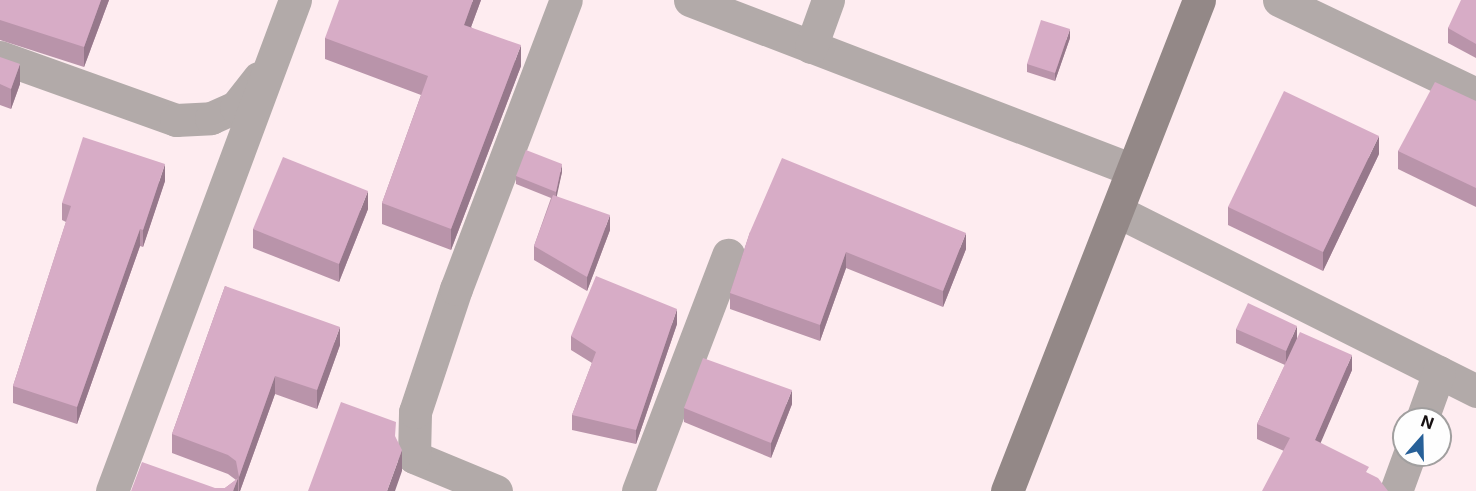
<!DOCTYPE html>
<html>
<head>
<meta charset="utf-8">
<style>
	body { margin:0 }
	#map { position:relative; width:1476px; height:491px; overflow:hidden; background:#feecf0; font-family:Inter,sans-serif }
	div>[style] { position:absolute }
	.street>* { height:33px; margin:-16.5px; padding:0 16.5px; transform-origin:16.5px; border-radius:16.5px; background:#b2aaa9 }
	.secondary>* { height:33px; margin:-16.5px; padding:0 16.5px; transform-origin:16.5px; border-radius:16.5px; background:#938887 }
	.wall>* { inset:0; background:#b994aa }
	.shaded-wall>* { inset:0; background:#96788b }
	.building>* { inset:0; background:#d7acc6 }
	span { translate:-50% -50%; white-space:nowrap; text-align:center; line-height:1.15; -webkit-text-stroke:5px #fefefe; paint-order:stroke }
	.north { position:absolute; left:1392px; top:407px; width:60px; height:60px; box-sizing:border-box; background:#fefefe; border:2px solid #a19f9f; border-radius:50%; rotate:20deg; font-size:16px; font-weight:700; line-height:24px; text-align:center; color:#161011 }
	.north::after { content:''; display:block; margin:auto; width:21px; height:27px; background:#276098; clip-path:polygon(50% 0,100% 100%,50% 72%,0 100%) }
</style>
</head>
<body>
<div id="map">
	<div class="street">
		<div style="left:690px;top:0;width:474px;rotate:21deg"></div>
		<div style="left:1279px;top:0;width:218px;rotate:25.5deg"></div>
		<div style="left:811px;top:47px;width:50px;rotate:-70.1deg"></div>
		<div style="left:0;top:57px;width:187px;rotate:19.7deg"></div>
		<div style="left:176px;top:120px;width:35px;rotate:-3deg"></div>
		<div style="left:211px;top:118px;width:27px;rotate:-24deg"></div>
		<div style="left:236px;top:107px;width:37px;rotate:-52deg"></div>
		<div style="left:1117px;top:211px;width:402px;rotate:26.6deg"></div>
		<div style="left:1422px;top:419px;width:50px;rotate:-70.1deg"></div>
		<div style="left:112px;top:491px;width:524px;rotate:-69.56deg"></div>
		<div style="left:496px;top:491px;width:89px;rotate:-157.5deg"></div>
		<div style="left:414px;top:457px;width:45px;rotate:-88.7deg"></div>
		<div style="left:415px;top:412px;width:130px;rotate:-71.6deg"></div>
		<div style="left:456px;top:289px;width:309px;rotate:-69.2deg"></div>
		<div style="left:638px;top:491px;width:253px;rotate:-69.1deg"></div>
		<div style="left:1396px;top:491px;width:38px;rotate:-70deg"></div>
	</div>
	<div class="secondary">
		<div style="left:1007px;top:491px;width:527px;rotate:-68.64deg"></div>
	</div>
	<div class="wall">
		<div style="clip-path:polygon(0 0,109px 0,84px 67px,0 40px)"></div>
		<div style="clip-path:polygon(481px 0,471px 27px,521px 66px,451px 250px,382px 224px,382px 203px,421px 95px,325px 59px,325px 38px)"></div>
		<div style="clip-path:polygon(1476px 0,1476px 58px,1448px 43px,1448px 28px)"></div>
		<div style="clip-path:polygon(1070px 38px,1055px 81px,1027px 72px,1027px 64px)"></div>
		<div style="clip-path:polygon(0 57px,20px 84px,11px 109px,0 105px)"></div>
		<div style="clip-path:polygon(1476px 101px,1476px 207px,1398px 169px,1398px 151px)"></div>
		<div style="clip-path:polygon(1379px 154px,1323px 271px,1228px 225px,1228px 207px)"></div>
		<div style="clip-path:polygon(562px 172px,556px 196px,610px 230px,587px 291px,534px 260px,534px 246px,551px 198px,516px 184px,516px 176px)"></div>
		<div style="clip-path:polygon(165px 181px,143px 247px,140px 246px,77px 424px,13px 403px,13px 386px,66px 222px,62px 220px,62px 203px)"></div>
		<div style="clip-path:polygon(368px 209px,339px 282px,253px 248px,253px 229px)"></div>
		<div style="clip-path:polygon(750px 232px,966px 249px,943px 307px,846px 268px,820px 341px,730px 309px,730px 293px)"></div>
		<div style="clip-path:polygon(225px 286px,340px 345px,317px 409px,275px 394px,240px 491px,238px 491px,238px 489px,238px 491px,215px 488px,225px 488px,236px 480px,228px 474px,172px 453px,172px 434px)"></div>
		<div style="clip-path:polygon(677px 324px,636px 444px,572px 430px,572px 415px,592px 363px,571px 350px,571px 336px)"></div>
		<div style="clip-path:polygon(1236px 329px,1297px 339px,1352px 370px,1320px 443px,1284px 451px,1257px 439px,1257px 424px,1285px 365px,1236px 343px)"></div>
		<div style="clip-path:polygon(792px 404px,771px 458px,684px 422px,684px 408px)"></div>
	</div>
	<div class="shaded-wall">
		<div style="clip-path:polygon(101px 0,109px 0,84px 67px,84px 47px)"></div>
		<div style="clip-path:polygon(473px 0,481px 0,464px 46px,464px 25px)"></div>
		<div style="clip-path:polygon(1070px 29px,1070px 38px,1055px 81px,1055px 73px)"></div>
		<div style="clip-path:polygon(521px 45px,521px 66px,451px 250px,451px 229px)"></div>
		<div style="clip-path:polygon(20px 64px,20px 84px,11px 109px,11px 89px)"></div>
		<div style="clip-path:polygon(1379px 136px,1379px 154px,1323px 271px,1323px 252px)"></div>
		<div style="clip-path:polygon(165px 164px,165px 181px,143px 247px,143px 230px)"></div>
		<div style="clip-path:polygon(562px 164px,562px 172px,556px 200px,556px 192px)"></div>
		<div style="clip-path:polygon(368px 191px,368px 209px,339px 282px,339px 264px)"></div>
		<div style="clip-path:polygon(610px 215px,610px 230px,587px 291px,587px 277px)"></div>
		<div style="clip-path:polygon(140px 229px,140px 246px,77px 424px,77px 407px)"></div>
		<div style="clip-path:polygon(966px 233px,966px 249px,943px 307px,943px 291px)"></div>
		<div style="clip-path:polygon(846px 252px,846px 268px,820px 341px,820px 325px)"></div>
		<div style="clip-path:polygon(677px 309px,677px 324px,636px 444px,636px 430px)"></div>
		<div style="clip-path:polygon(1297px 326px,1297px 340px,1286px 366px,1286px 351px)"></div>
		<div style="clip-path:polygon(340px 327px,340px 345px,317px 409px,317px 390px)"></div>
		<div style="clip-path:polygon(1352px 355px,1352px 370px,1315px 456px,1315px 440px)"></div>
		<div style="clip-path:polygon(275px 376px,275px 394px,240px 491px,239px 491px,239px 477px)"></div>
		<div style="clip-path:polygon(792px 390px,792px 404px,771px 458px,771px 443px)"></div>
		<div style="clip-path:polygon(402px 450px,402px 471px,395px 491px,387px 491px)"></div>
		<div style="clip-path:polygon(238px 478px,238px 491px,233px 491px)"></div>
	</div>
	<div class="building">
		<div style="clip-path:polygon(0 0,101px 0,84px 47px,0 20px)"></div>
		<div style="clip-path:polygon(339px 0,473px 0,464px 25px,521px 45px,451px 229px,382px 203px,428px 76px,325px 38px)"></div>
		<div style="clip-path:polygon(1461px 0,1476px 0,1476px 44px,1448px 28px)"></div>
		<div style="clip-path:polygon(1041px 20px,1070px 29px,1055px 73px,1027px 64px)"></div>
		<div style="clip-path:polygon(0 57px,20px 64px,11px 89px,0 84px)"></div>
		<div style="clip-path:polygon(1435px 82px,1476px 101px,1476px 188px,1398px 151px)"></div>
		<div style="clip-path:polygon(1284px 91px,1379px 136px,1323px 252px,1228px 207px)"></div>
		<div style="clip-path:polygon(83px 137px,165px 164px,143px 230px,140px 229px,77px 407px,13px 386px,71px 206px,62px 203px)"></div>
		<div style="clip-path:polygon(526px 150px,562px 164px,556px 192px,516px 176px)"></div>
		<div style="clip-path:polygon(283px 157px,368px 191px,339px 264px,253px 229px)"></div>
		<div style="clip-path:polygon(782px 158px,966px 233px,943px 291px,846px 252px,820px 325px,730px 293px,750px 232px)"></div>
		<div style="clip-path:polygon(553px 195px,610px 215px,587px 277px,534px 246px)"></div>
		<div style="clip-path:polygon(596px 276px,677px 309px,636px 430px,572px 415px,596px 352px,571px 336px)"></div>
		<div style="clip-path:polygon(225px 286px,340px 327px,317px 390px,275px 376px,239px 477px,236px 461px,228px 455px,172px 434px)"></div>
		<div style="clip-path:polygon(1248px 303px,1297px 326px,1286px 351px,1236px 329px)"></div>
		<div style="clip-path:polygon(1300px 332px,1352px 355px,1315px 440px,1369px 467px,1366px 472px,1378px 478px,1388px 491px,1262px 491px,1290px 438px,1257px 424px)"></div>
		<div style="clip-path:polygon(703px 358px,792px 390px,771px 443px,684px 408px)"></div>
		<div style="clip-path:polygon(341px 402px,396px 422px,395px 436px,402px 450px,387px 491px,308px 491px)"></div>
		<div style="clip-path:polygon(142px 462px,215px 488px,225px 488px,238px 478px,233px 491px,131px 491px)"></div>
	</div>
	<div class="north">N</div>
</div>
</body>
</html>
